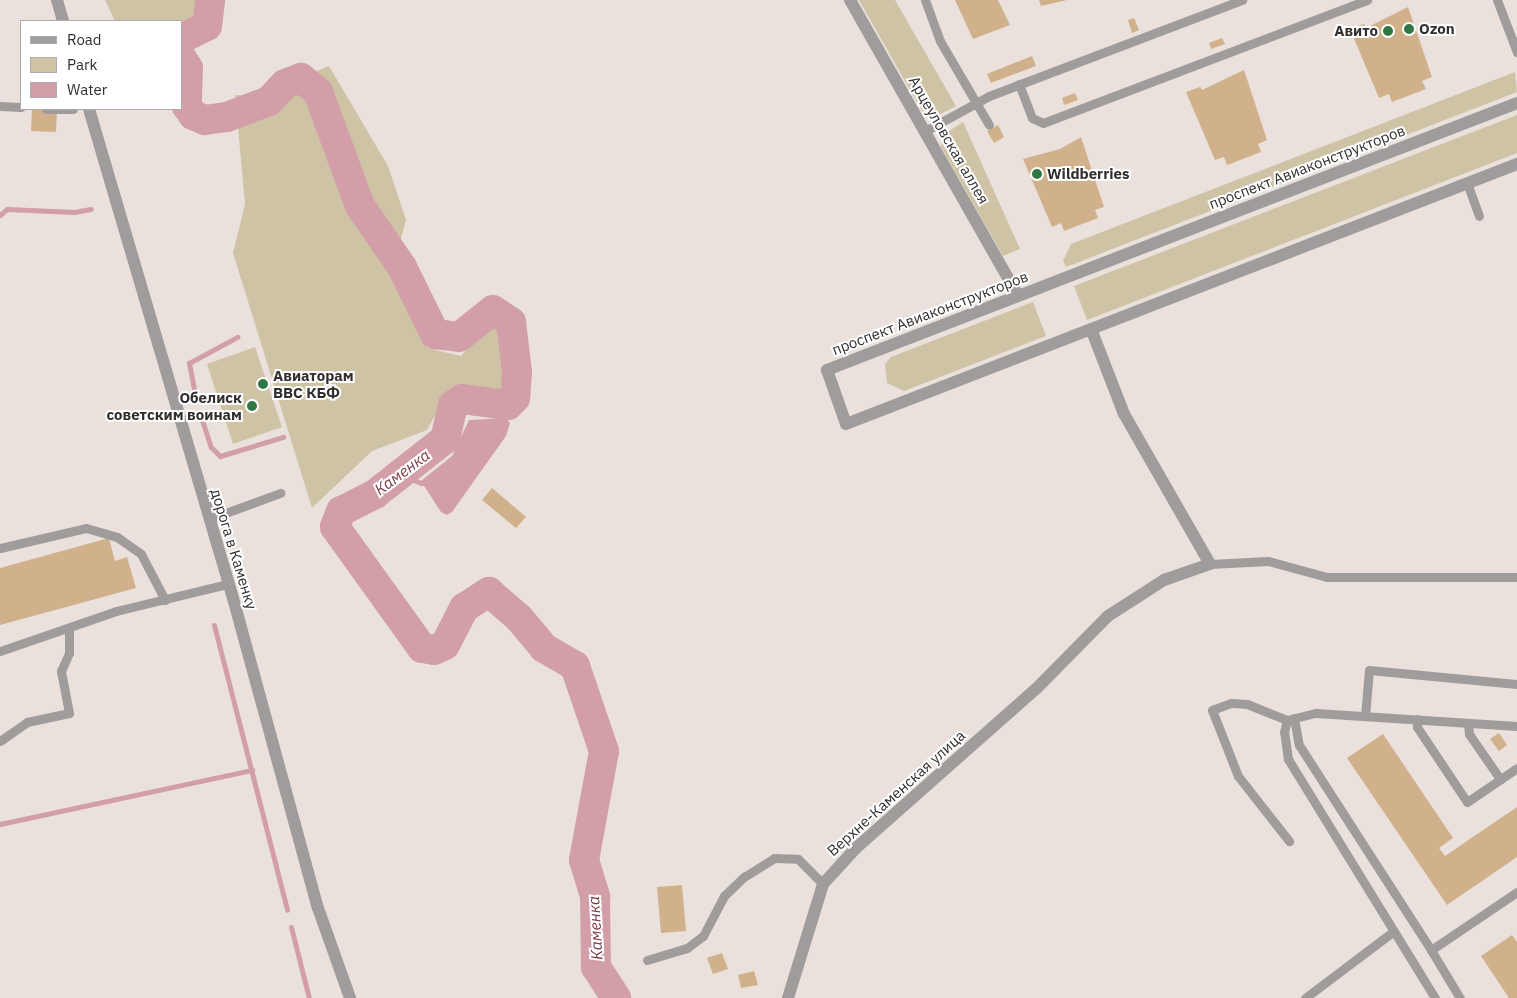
<!DOCTYPE html>
<html>
<head>
<meta charset="utf-8">
<style>
	body { margin:0 }
	#map { position:relative; width:1517px; height:998px; overflow:hidden; background:#eae1dd; font-family:"IBM Plex Sans",sans-serif }
	div>[style] { position:absolute }
	.green>* { inset:0; background:#cfc3a5 }
	.water>* { inset:0; background:#d29fa8 }
	.stream>* { height:5px; margin:-2.5px; padding:0 2.5px; transform-origin:2.5px; border-radius:2.5px; background:#d29fa8 }
	.river>* { height:30px; margin:-15px; padding:0 15px; transform-origin:15px; border-radius:15px; background:#d29fa8 }
	.building>* { inset:0; background:#d1b08c }
	.lane>* { height:9px; margin:-4.5px; padding:0 4.5px; transform-origin:4.5px; border-radius:4.5px; background:#a09c9b }
	.street>* { height:12px; margin:-6px; padding:0 6px; transform-origin:6px; border-radius:6px; background:#a09c9b }
	.dots>* { width:14px; height:14px; translate:-50% -50%; box-sizing:border-box; border:2px solid #fff; border-radius:50% }
	span { translate:-50% -50%; white-space:nowrap; text-align:center; line-height:1.15; -webkit-text-stroke:4px #fff; paint-order:stroke }
	.poi-label { font-size:15px; color:#312e2d; font-weight:700 }
	.left { translate:0 -50%; text-align:left }
	.right { translate:-100% -50%; text-align:right }
	.street-label { font-size:15px; color:#312e2d }
	.water-label { font-size:16px; color:#7d3c4b; font-style:italic }
	.legend { position:absolute; left:20px; top:20px; width:162px; height:90px; box-sizing:border-box; background:#fff; border:1px solid #adabab; margin:0; padding:6px 9px; list-style:none; font-size:15px; color:#312e2d }
	.legend li { display:flex; align-items:center; gap:10px; height:25px }
	.legend b { width:25px; border:1px solid #adabab }
</style>
</head>
<body>
<div id="map">
	<div class="green">
		<div style="clip-path:polygon(105px 0,200px 0,190px 21px,115px 21px)"></div>
		<div style="clip-path:polygon(859px 0,895px 0,956px 106px,939px 115px,922px 111px)"></div>
		<div style="clip-path:polygon(329px 66px,388px 166px,406px 220px,393px 267px,427px 348px,461px 356px,494px 315px,507px 345px,501px 392px,444px 399px,427px 430px,372px 451px,312px 508px,233px 253px,245px 204px,235px 95px,269px 96px,295px 80px)"></div>
		<div style="clip-path:polygon(1515px 72px,1517px 92px,1066px 267px,1063px 261px,1071px 244px)"></div>
		<div style="clip-path:polygon(1517px 115px,1517px 153px,1087px 320px,1074px 286px)"></div>
		<div style="clip-path:polygon(963px 122px,1020px 249px,1003px 256px,941px 147px,943px 135px)"></div>
		<div style="clip-path:polygon(1033px 302px,1046px 336px,904px 391px,887px 383px,885px 364px,891px 357px)"></div>
		<div style="clip-path:polygon(255px 347px,282px 427px,233px 444px,207px 364px)"></div>
	</div>
	<div class="water">
		<div style="clip-path:polygon(506px 418px,510px 423px,506px 436px,452px 512px,447px 515px,441px 512px,421px 481px,452px 456px,469px 420px)"></div>
	</div>
	<div class="stream">
		<div style="left:0;top:215px;width:9px;rotate:-41deg"></div>
		<div style="left:7px;top:209px;width:67px;rotate:2.6deg"></div>
		<div style="left:74px;top:212px;width:17px;rotate:-10deg"></div>
		<div style="left:196px;top:399px;width:37px;rotate:-101deg"></div>
		<div style="left:189px;top:363px;width:55px;rotate:-28.4deg"></div>
		<div style="left:200px;top:414px;width:35px;rotate:72deg"></div>
		<div style="left:211px;top:447px;width:13px;rotate:45deg"></div>
		<div style="left:220px;top:456px;width:66px;rotate:-16.8deg"></div>
		<div style="left:402px;top:475px;width:21px;rotate:23deg"></div>
		<div style="left:214px;top:625px;width:294px;rotate:75.6deg"></div>
		<div style="left:0;top:824px;width:258px;rotate:-12.1deg"></div>
		<div style="left:291px;top:927px;width:73px;rotate:75.8deg"></div>
	</div>
	<div class="river">
		<div style="left:181px;top:39px;width:29px;rotate:-27deg"></div>
		<div style="left:207px;top:26px;width:26px;rotate:-83deg"></div>
		<div style="left:181px;top:57px;width:13px;rotate:58deg"></div>
		<div style="left:188px;top:68px;width:38px;rotate:92deg"></div>
		<div style="left:187px;top:106px;width:11px;rotate:56deg"></div>
		<div style="left:193px;top:115px;width:13px;rotate:23deg"></div>
		<div style="left:205px;top:120px;width:22px;rotate:-8deg"></div>
		<div style="left:227px;top:117px;width:45px;rotate:-20.9deg"></div>
		<div style="left:269px;top:101px;width:23px;rotate:-47deg"></div>
		<div style="left:285px;top:84px;width:17px;rotate:-21deg"></div>
		<div style="left:301px;top:78px;width:22px;rotate:39deg"></div>
		<div style="left:318px;top:92px;width:121px;rotate:69.8deg"></div>
		<div style="left:360px;top:206px;width:74px;rotate:55.5deg"></div>
		<div style="left:402px;top:267px;width:75px;rotate:63.8deg"></div>
		<div style="left:435px;top:334px;width:24px;rotate:7deg"></div>
		<div style="left:459px;top:337px;width:43px;rotate:-38.5deg"></div>
		<div style="left:493px;top:310px;width:22px;rotate:34deg"></div>
		<div style="left:511px;top:322px;width:50px;rotate:83.2deg"></div>
		<div style="left:517px;top:372px;width:26px;rotate:94deg"></div>
		<div style="left:515px;top:398px;width:10px;rotate:135deg"></div>
		<div style="left:508px;top:405px;width:46px;rotate:-172.6deg"></div>
		<div style="left:462px;top:399px;width:11px;rotate:146deg"></div>
		<div style="left:453px;top:405px;width:35px;rotate:103deg"></div>
		<div style="left:445px;top:439px;width:89px;rotate:141.8deg"></div>
		<div style="left:375px;top:494px;width:38px;rotate:153deg"></div>
		<div style="left:341px;top:511px;width:17px;rotate:111deg"></div>
		<div style="left:335px;top:527px;width:149px;rotate:54.3deg"></div>
		<div style="left:422px;top:648px;width:12px;rotate:9deg"></div>
		<div style="left:434px;top:650px;width:12px;rotate:-24deg"></div>
		<div style="left:445px;top:645px;width:42px;rotate:-62.8deg"></div>
		<div style="left:464px;top:608px;width:30px;rotate:-33deg"></div>
		<div style="left:489px;top:592px;width:40px;rotate:41deg"></div>
		<div style="left:519px;top:618px;width:39px;rotate:50deg"></div>
		<div style="left:544px;top:648px;width:36px;rotate:30deg"></div>
		<div style="left:575px;top:666px;width:90px;rotate:71.2deg"></div>
		<div style="left:604px;top:751px;width:111px;rotate:100.4deg"></div>
		<div style="left:584px;top:860px;width:39px;rotate:73deg"></div>
		<div style="left:595px;top:897px;width:70px;rotate:89.2deg"></div>
		<div style="left:596px;top:967px;width:37px;rotate:57deg"></div>
	</div>
	<div class="building">
		<div style="clip-path:polygon(955px 0,998px 0,1010px 25px,973px 39px)"></div>
		<div style="clip-path:polygon(1039px 0,1067px 0,1041px 6px)"></div>
		<div style="clip-path:polygon(1408px 7px,1432px 77px,1422px 81px,1426px 89px,1392px 102px,1389px 94px,1379px 98px,1350px 29px,1364px 24px,1366px 28px)"></div>
		<div style="clip-path:polygon(1134px 18px,1139px 30px,1132px 33px,1128px 20px)"></div>
		<div style="clip-path:polygon(1222px 38px,1225px 44px,1211px 49px,1209px 43px)"></div>
		<div style="clip-path:polygon(1032px 56px,1036px 66px,991px 83px,987px 74px)"></div>
		<div style="clip-path:polygon(1244px 70px,1267px 140px,1258px 144px,1261px 152px,1227px 165px,1224px 157px,1215px 160px,1186px 92px,1200px 87px,1202px 90px)"></div>
		<div style="clip-path:polygon(1075px 93px,1078px 100px,1064px 105px,1062px 98px)"></div>
		<div style="clip-path:polygon(32px 109px,57px 109px,56px 132px,31px 131px)"></div>
		<div style="clip-path:polygon(998px 125px,1004px 137px,994px 143px,987px 131px)"></div>
		<div style="clip-path:polygon(1081px 137px,1104px 207px,1095px 210px,1098px 218px,1064px 231px,1061px 223px,1052px 227px,1023px 159px,1060px 149px)"></div>
		<div style="clip-path:polygon(492px 488px,526px 517px,516px 528px,482px 500px)"></div>
		<div style="clip-path:polygon(109px 538px,115px 561px,127px 557px,136px 588px,0 625px,0 568px)"></div>
		<div style="clip-path:polygon(1499px 733px,1507px 745px,1499px 751px,1490px 739px)"></div>
		<div style="clip-path:polygon(1383px 734px,1453px 838px,1439px 848px,1445px 856px,1517px 807px,1517px 857px,1447px 905px,1347px 758px)"></div>
		<div style="clip-path:polygon(682px 885px,686px 931px,661px 933px,657px 887px)"></div>
		<div style="clip-path:polygon(1512px 935px,1517px 942px,1517px 998px,1509px 998px,1481px 956px)"></div>
		<div style="clip-path:polygon(722px 953px,728px 969px,713px 974px,707px 958px)"></div>
		<div style="clip-path:polygon(754px 971px,758px 985px,741px 988px,738px 975px)"></div>
	</div>
	<div class="lane">
		<div style="left:925px;top:0;width:44px;rotate:69.9deg"></div>
		<div style="left:940px;top:41px;width:97px;rotate:59.7deg"></div>
		<div style="left:1497px;top:0;width:56px;rotate:69deg"></div>
		<div style="left:1019px;top:84px;width:36px;rotate:69deg"></div>
		<div style="left:1032px;top:118px;width:12px;rotate:24deg"></div>
		<div style="left:1043px;top:123px;width:347px;rotate:-20.8deg"></div>
		<div style="left:0;top:106px;width:21px;rotate:3deg"></div>
		<div style="left:46px;top:109px;width:27px"></div>
		<div style="left:925px;top:131px;width:73px;rotate:-28.7deg"></div>
		<div style="left:989px;top:96px;width:271px;rotate:-20.8deg"></div>
		<div style="left:1467px;top:183px;width:35px;rotate:70deg"></div>
		<div style="left:209px;top:519px;width:76px;rotate:-20.1deg"></div>
		<div style="left:0;top:548px;width:88px;rotate:-13.1deg"></div>
		<div style="left:86px;top:528px;width:32px;rotate:16deg"></div>
		<div style="left:117px;top:537px;width:29px;rotate:35deg"></div>
		<div style="left:141px;top:554px;width:52px;rotate:62.4deg"></div>
		<div style="left:1210px;top:564px;width:58px;rotate:-3deg"></div>
		<div style="left:1268px;top:561px;width:61px;rotate:15.2deg"></div>
		<div style="left:1327px;top:577px;width:190px"></div>
		<div style="left:0;top:651px;width:123px;rotate:-19deg"></div>
		<div style="left:116px;top:611px;width:115px;rotate:-13.6deg"></div>
		<div style="left:1365px;top:716px;width:46px;rotate:-85deg"></div>
		<div style="left:1369px;top:670px;width:149px;rotate:5.4deg"></div>
		<div style="left:1294px;top:718px;width:27px;rotate:80deg"></div>
		<div style="left:1299px;top:745px;width:244px;rotate:57.2deg"></div>
		<div style="left:1431px;top:950px;width:104px;rotate:-34deg"></div>
		<div style="left:1417px;top:719px;width:8px;rotate:90deg"></div>
		<div style="left:1417px;top:727px;width:90px;rotate:56.3deg"></div>
		<div style="left:1467px;top:802px;width:60px;rotate:-34.2deg"></div>
		<div style="left:1287px;top:720px;width:43px;rotate:-158.2deg"></div>
		<div style="left:1247px;top:704px;width:16px;rotate:-176deg"></div>
		<div style="left:1231px;top:703px;width:20px;rotate:160deg"></div>
		<div style="left:1212px;top:710px;width:71px;rotate:68.5deg"></div>
		<div style="left:1238px;top:776px;width:83px;rotate:51.9deg"></div>
		<div style="left:1468px;top:723px;width:11px;rotate:85deg"></div>
		<div style="left:1469px;top:734px;width:55px;rotate:55.4deg"></div>
		<div style="left:0;top:741px;width:33px;rotate:-35deg"></div>
		<div style="left:27px;top:722px;width:43px;rotate:-12.1deg"></div>
		<div style="left:69px;top:713px;width:43px;rotate:-100.8deg"></div>
		<div style="left:61px;top:671px;width:20px;rotate:-66deg"></div>
		<div style="left:69px;top:653px;width:24px;rotate:-90deg"></div>
		<div style="left:1431px;top:950px;width:56px;rotate:58.9deg"></div>
		<div style="left:647px;top:960px;width:42px;rotate:-16.7deg"></div>
		<div style="left:687px;top:948px;width:20px;rotate:-37deg"></div>
		<div style="left:703px;top:936px;width:45px;rotate:-62.3deg"></div>
		<div style="left:724px;top:896px;width:28px;rotate:-44deg"></div>
		<div style="left:744px;top:877px;width:36px;rotate:-32deg"></div>
		<div style="left:774px;top:858px;width:24px;rotate:2deg"></div>
		<div style="left:798px;top:859px;width:35px;rotate:45deg"></div>
		<div style="left:1305px;top:998px;width:111px;rotate:-37deg"></div>
		<div style="left:1435px;top:998px;width:281px;rotate:-121.6deg"></div>
		<div style="left:1288px;top:759px;width:27px;rotate:-98deg"></div>
		<div style="left:1284px;top:732px;width:12px;rotate:-76deg"></div>
		<div style="left:1287px;top:720px;width:30px;rotate:-14deg"></div>
		<div style="left:1316px;top:713px;width:201px;rotate:3.7deg"></div>
	</div>
	<div class="street">
		<div style="left:57px;top:0;width:22px;rotate:74deg"></div>
		<div style="left:850px;top:0;width:340px;rotate:60.4deg"></div>
		<div style="left:1517px;top:103px;width:740px;rotate:158.85deg"></div>
		<div style="left:827px;top:370px;width:57px;rotate:70.6deg"></div>
		<div style="left:846px;top:424px;width:720px;rotate:-21.18deg"></div>
		<div style="left:89px;top:109px;width:510px;rotate:73.59deg"></div>
		<div style="left:233px;top:598px;width:321px;rotate:74.7deg"></div>
		<div style="left:318px;top:908px;width:96px;rotate:70.4deg"></div>
		<div style="left:788px;top:998px;width:119px;rotate:-72.9deg"></div>
		<div style="left:823px;top:884px;width:49px;rotate:-47.5deg"></div>
		<div style="left:856px;top:848px;width:240px;rotate:-41.5deg"></div>
		<div style="left:1036px;top:689px;width:103px;rotate:-45.4deg"></div>
		<div style="left:1108px;top:616px;width:67px;rotate:-32.7deg"></div>
		<div style="left:1164px;top:580px;width:49px;rotate:-19.2deg"></div>
		<div style="left:1210px;top:564px;width:173px;rotate:-119.8deg"></div>
		<div style="left:1124px;top:414px;width:91px;rotate:-111.2deg"></div>
	</div>
	<div class="dots">
		<div style="left:1409px;top:29px;background:#2f7846"></div>
		<div style="left:1388px;top:31px;background:#2f7846"></div>
		<div style="left:1037px;top:174px;background:#2f7846"></div>
		<div style="left:263px;top:384px;background:#2f7846"></div>
		<div style="left:252px;top:406px;background:#2f7846"></div>
	</div>
	<div class="poi-label">
		<span class="left" style="left:1419px;top:29px">Ozon</span>
		<span class="right" style="left:1378px;top:31px">Авито</span>
		<span class="left" style="left:1047px;top:174px">Wildberries</span>
		<span class="left" style="left:273px;top:384px">Авиаторам<br>ВВС КБФ</span>
		<span class="right" style="left:242px;top:406px">Обелиск<br>советским воинам</span>
	</div>
	<div class="street-label">
		<span style="left:949px;top:140px;rotate:60deg">Арцеуловская аллея</span>
		<span style="left:1307px;top:167px;rotate:-21deg">проспект Авиаконструкторов</span>
		<span style="left:930px;top:313px;rotate:-21deg">проспект Авиаконструкторов</span>
		<span style="left:234px;top:549px;rotate:73deg">дорога в Каменку</span>
		<span style="left:896px;top:793px;rotate:-42deg">Верхне-Каменская улица</span>
	</div>
	<div class="water-label">
		<span style="left:402px;top:472px;rotate:-37deg">Каменка</span>
		<span style="left:595px;top:928px;rotate:-93deg">Каменка</span>
	</div>
	<ul class="legend">
	<li><b style="height:6px;background:#a09c9b"></b>Road</li>
	<li><b style="height:14px;background:#cfc3a5"></b>Park</li>
	<li><b style="height:14px;background:#d29fa8"></b>Water</li>
	</ul>
</div>
</body>
</html>
